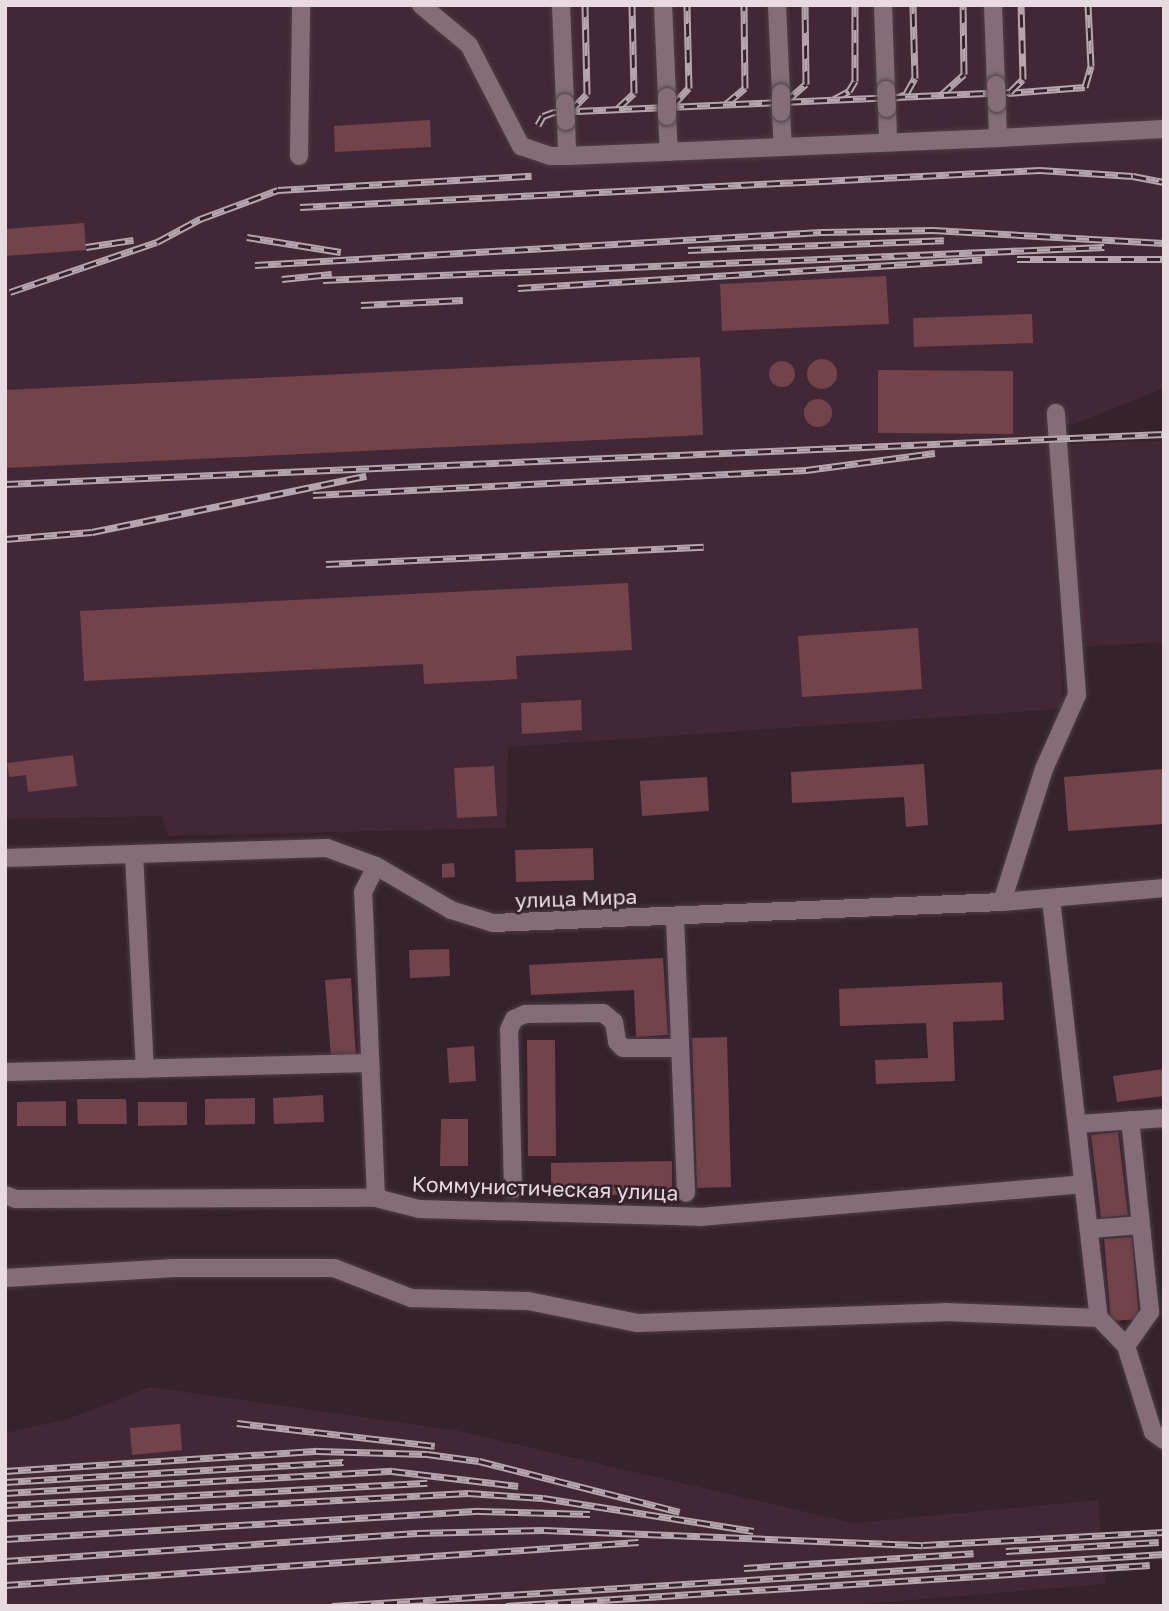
<!DOCTYPE html>
<html>
<head>
<meta charset="utf-8">
<style>
	body { margin:0 }
	#map { position:relative; width:1169px; height:1611px; overflow:hidden; background:#35222c; font-family:"Golos Text",sans-serif }
	div>[style] { position:absolute }
	.built>* { inset:0; background:#422836 }
	.building>* { inset:0; background:#73434b }
	.round { border-radius:50% }
	.roads { filter:drop-shadow(0 0 2px #4d3d46) drop-shadow(0 0 2px #4d3d46) }
	.minor>* { height:18px; margin:-9px; padding:0 9px; transform-origin:9px; border-radius:9px; background:#846d79 }
	.rail>* { height:7px; margin-top:-3.5px; transform-origin:0; background:repeating-linear-gradient(90deg,#35222c 0 13px,#b5a6ae 0 26px); box-sizing:border-box; border-block:2px solid #b5a6ae }
	.bridges { filter:drop-shadow(0 0 2px #4d3d46) drop-shadow(0 0 2px #4d3d46) }
	.minor-bridge>* { height:18px; margin:-9px; padding:0 9px; transform-origin:9px; border-radius:9px; background:#846d79 }
	span { translate:-50% -50%; white-space:nowrap; text-align:center; line-height:1.15; -webkit-text-stroke:5px #35222c; paint-order:stroke }
	.street-label { font-size:21px; color:#e8dae1 }
	.frame { position:absolute; inset:0; border:7px solid #e8dae1; pointer-events:none }
</style>
</head>
<body>
<div id="map">
	<div class="built">
		<div style="clip-path:polygon(5px 5px,1164px 5px,1164px 388px,1075px 424px,1050px 426px,1063px 709px,508px 747px,506px 828px,168px 836px,162px 816px,5px 819px)"></div>
		<div style="clip-path:polygon(1164px 441px,1164px 642px,1079px 647px,1064px 444px)"></div>
		<div style="clip-path:polygon(150px 1387px,454px 1430px,853px 1523px,1098px 1500px,1106px 1584px,839px 1606px,5px 1606px,5px 1433px,68px 1419px)"></div>
	</div>
	<div class="building">
		<div style="clip-path:polygon(430px 120px,431px 147px,335px 152px,334px 126px)"></div>
		<div style="clip-path:polygon(84px 223px,86px 250px,5px 256px,5px 229px)"></div>
		<div style="clip-path:polygon(886px 276px,889px 324px,722px 331px,720px 284px)"></div>
		<div style="clip-path:polygon(1032px 314px,1033px 343px,914px 347px,913px 318px)"></div>
		<div style="clip-path:polygon(700px 357px,703px 435px,5px 468px,5px 390px)"></div>
		<div class="round" style="left:807px;top:359px;width:30px;height:30px"></div>
		<div class="round" style="left:769px;top:361px;width:26px;height:26px"></div>
		<div style="clip-path:polygon(878px 370px,1013px 371px,1013px 434px,878px 433px)"></div>
		<div class="round" style="left:804px;top:399px;width:28px;height:28px"></div>
		<div style="clip-path:polygon(628px 583px,632px 650px,516px 656px,517px 679px,424px 684px,423px 664px,84px 681px,80px 611px)"></div>
		<div style="clip-path:polygon(918px 628px,922px 689px,802px 697px,798px 636px)"></div>
		<div style="clip-path:polygon(581px 700px,582px 730px,522px 734px,521px 703px)"></div>
		<div style="clip-path:polygon(73px 755px,77px 786px,28px 792px,26px 775px,9px 777px,7px 763px)"></div>
		<div style="clip-path:polygon(924px 764px,928px 825px,906px 827px,904px 797px,792px 803px,791px 772px)"></div>
		<div style="clip-path:polygon(494px 766px,497px 816px,457px 818px,454px 768px)"></div>
		<div style="clip-path:polygon(1164px 769px,1164px 824px,1068px 831px,1064px 777px)"></div>
		<div style="clip-path:polygon(707px 777px,709px 811px,642px 816px,640px 781px)"></div>
		<div style="clip-path:polygon(593px 848px,594px 880px,516px 882px,515px 850px)"></div>
		<div style="clip-path:polygon(454px 863px,455px 877px,442px 878px,442px 864px)"></div>
		<div style="clip-path:polygon(449px 949px,450px 976px,410px 978px,409px 950px)"></div>
		<div style="clip-path:polygon(663px 958px,668px 1035px,636px 1037px,634px 990px,531px 995px,529px 965px)"></div>
		<div style="clip-path:polygon(351px 978px,356px 1057px,331px 1058px,325px 980px)"></div>
		<div style="clip-path:polygon(1002px 982px,1004px 1020px,953px 1022px,955px 1081px,876px 1084px,875px 1060px,928px 1058px,926px 1023px,840px 1026px,839px 989px)"></div>
		<div style="clip-path:polygon(727px 1037px,731px 1187px,697px 1188px,692px 1038px)"></div>
		<div style="clip-path:polygon(527px 1040px,555px 1040px,556px 1156px,528px 1156px)"></div>
		<div style="clip-path:polygon(474px 1046px,476px 1081px,449px 1083px,447px 1048px)"></div>
		<div style="clip-path:polygon(1164px 1069px,1164px 1096px,1117px 1102px,1113px 1076px)"></div>
		<div style="clip-path:polygon(323px 1095px,324px 1122px,274px 1124px,273px 1098px)"></div>
		<div style="clip-path:polygon(255px 1098px,255px 1124px,205px 1125px,205px 1099px)"></div>
		<div style="clip-path:polygon(77px 1099px,126px 1099px,127px 1124px,78px 1124px)"></div>
		<div style="clip-path:polygon(66px 1101px,66px 1126px,17px 1126px,17px 1102px)"></div>
		<div style="clip-path:polygon(138px 1102px,187px 1102px,187px 1125px,138px 1126px)"></div>
		<div style="clip-path:polygon(441px 1119px,468px 1119px,468px 1166px,440px 1166px)"></div>
		<div style="clip-path:polygon(1118px 1132px,1128px 1215px,1101px 1218px,1091px 1135px)"></div>
		<div style="clip-path:polygon(672px 1161px,672px 1194px,551px 1196px,551px 1163px)"></div>
		<div style="clip-path:polygon(1132px 1237px,1139px 1319px,1111px 1321px,1104px 1239px)"></div>
		<div style="clip-path:polygon(180px 1424px,182px 1450px,132px 1455px,130px 1428px)"></div>
	</div>
	<div class="roads">
		<div class="minor">
			<div style="left:421px;top:5px;width:62px;rotate:39.8deg"></div>
			<div style="left:469px;top:45px;width:114px;rotate:62.8deg"></div>
			<div style="left:521px;top:146px;width:31px;rotate:19deg"></div>
			<div style="left:550px;top:156px;width:17px"></div>
			<div style="left:561px;top:5px;width:98px;rotate:87.7deg"></div>
			<div style="left:663px;top:5px;width:92px;rotate:87.5deg"></div>
			<div style="left:777px;top:5px;width:88px;rotate:87.4deg"></div>
			<div style="left:883px;top:5px;width:85px;rotate:88deg"></div>
			<div style="left:993px;top:5px;width:80px;rotate:87.9deg"></div>
			<div style="left:887px;top:108px;width:34px;rotate:88deg"></div>
			<div style="left:781px;top:112px;width:35px;rotate:87deg"></div>
			<div style="left:667px;top:116px;width:36px;rotate:87deg"></div>
			<div style="left:566px;top:121px;width:35px;rotate:88deg"></div>
			<div style="left:567px;top:156px;width:216px;rotate:-2.4deg"></div>
			<div style="left:783px;top:147px;width:215px;rotate:-2.4deg"></div>
			<div style="left:998px;top:138px;width:35px;rotate:-92deg"></div>
			<div style="left:998px;top:138px;width:166px;rotate:-3.1deg"></div>
			<div style="left:299px;top:156px;width:151px;rotate:-89.2deg"></div>
			<div style="left:134px;top:854px;width:215px;rotate:87.1deg"></div>
			<div style="left:5px;top:858px;width:322px;rotate:-1.8deg"></div>
			<div style="left:327px;top:848px;width:52px;rotate:20.2deg"></div>
			<div style="left:376px;top:866px;width:87px;rotate:30.4deg"></div>
			<div style="left:451px;top:910px;width:44px;rotate:17.2deg"></div>
			<div style="left:493px;top:923px;width:509px;rotate:-2.36deg"></div>
			<div style="left:1002px;top:902px;width:163px;rotate:-4.9deg"></div>
			<div style="left:1051px;top:899px;width:422px;rotate:83.5deg"></div>
			<div style="left:1099px;top:1318px;width:39px;rotate:46deg"></div>
			<div style="left:1126px;top:1346px;width:90px;rotate:72.6deg"></div>
			<div style="left:1153px;top:1432px;width:14px;rotate:36deg"></div>
			<div style="left:1002px;top:902px;width:139px;rotate:-72.5deg"></div>
			<div style="left:1044px;top:769px;width:81px;rotate:-66deg"></div>
			<div style="left:1077px;top:695px;width:283px;rotate:-94.3deg"></div>
			<div style="left:675px;top:918px;width:275px;rotate:87.7deg"></div>
			<div style="left:5px;top:1072px;width:365px;rotate:-1.4deg"></div>
			<div style="left:1077px;top:1124px;width:87px;rotate:-3.9deg"></div>
			<div style="left:513px;top:1189px;width:159px;rotate:-91.4deg"></div>
			<div style="left:509px;top:1030px;width:12px;rotate:-66deg"></div>
			<div style="left:514px;top:1019px;width:12px;rotate:-24deg"></div>
			<div style="left:525px;top:1014px;width:78px;rotate:-0.7deg"></div>
			<div style="left:603px;top:1013px;width:14px;rotate:39deg"></div>
			<div style="left:614px;top:1022px;width:20px;rotate:81deg"></div>
			<div style="left:617px;top:1042px;width:8px;rotate:45deg"></div>
			<div style="left:623px;top:1048px;width:57px"></div>
			<div style="left:5px;top:1195px;width:12px;rotate:20deg"></div>
			<div style="left:16px;top:1199px;width:360px;rotate:-0.2deg"></div>
			<div style="left:376px;top:1198px;width:44px;rotate:14.3deg"></div>
			<div style="left:419px;top:1209px;width:281px;rotate:1.6deg"></div>
			<div style="left:700px;top:1217px;width:385px;rotate:-4.9deg"></div>
			<div style="left:376px;top:1198px;width:306px;rotate:-92.4deg"></div>
			<div style="left:363px;top:892px;width:29px;rotate:-63deg"></div>
			<div style="left:1089px;top:1229px;width:52px;rotate:-4.4deg"></div>
			<div style="left:5px;top:1278px;width:166px;rotate:-3.4deg"></div>
			<div style="left:171px;top:1268px;width:163px"></div>
			<div style="left:334px;top:1268px;width:83px;rotate:21.3deg"></div>
			<div style="left:411px;top:1298px;width:117px;rotate:1.5deg"></div>
			<div style="left:528px;top:1301px;width:111px;rotate:11.4deg"></div>
			<div style="left:637px;top:1323px;width:308px;rotate:-2deg"></div>
			<div style="left:945px;top:1312px;width:154px;rotate:2.2deg"></div>
			<div style="left:1126px;top:1346px;width:42px;rotate:-54.8deg"></div>
			<div style="left:1150px;top:1312px;width:193px;rotate:-95.9deg"></div>
		</div>
	</div>
	<div class="rail">
		<div style="left:1008px;top:93px;width:77px;rotate:-4.5deg"></div>
		<div style="left:1085px;top:87px;width:22px;rotate:-74deg"></div>
		<div style="left:1091px;top:66px;width:61px;rotate:-92.8deg"></div>
		<div style="left:941px;top:95px;width:31px;rotate:-42deg"></div>
		<div style="left:964px;top:74px;width:69px;rotate:-90.8deg"></div>
		<div style="left:896px;top:98px;width:11px;rotate:-22deg"></div>
		<div style="left:906px;top:94px;width:18px;rotate:-61deg"></div>
		<div style="left:915px;top:78px;width:73px;rotate:-91.6deg"></div>
		<div style="left:834px;top:99px;width:17px;rotate:-28deg"></div>
		<div style="left:849px;top:91px;width:12px;rotate:-59deg"></div>
		<div style="left:855px;top:81px;width:76px;rotate:-90deg"></div>
		<div style="left:784px;top:103px;width:29px;rotate:-41deg"></div>
		<div style="left:806px;top:84px;width:79px;rotate:-90.7deg"></div>
		<div style="left:726px;top:104px;width:25px;rotate:-40deg"></div>
		<div style="left:745px;top:88px;width:83px;rotate:-90.7deg"></div>
		<div style="left:671px;top:107px;width:26px;rotate:-47deg"></div>
		<div style="left:689px;top:88px;width:83px;rotate:-91.4deg"></div>
		<div style="left:617px;top:109px;width:23px;rotate:-43deg"></div>
		<div style="left:634px;top:93px;width:88px;rotate:-91.3deg"></div>
		<div style="left:569px;top:112px;width:25px;rotate:-45deg"></div>
		<div style="left:587px;top:94px;width:89px;rotate:-91.3deg"></div>
		<div style="left:538px;top:125px;width:10px;rotate:-61deg"></div>
		<div style="left:543px;top:116px;width:12px;rotate:-20deg"></div>
		<div style="left:554px;top:112px;width:456px;rotate:-2.5deg"></div>
		<div style="left:1010px;top:92px;width:18px;rotate:-45deg"></div>
		<div style="left:1023px;top:79px;width:74px;rotate:-91.5deg"></div>
		<div style="left:300px;top:207px;width:741px;rotate:-2.86deg"></div>
		<div style="left:1040px;top:170px;width:93px;rotate:3.7deg"></div>
		<div style="left:1133px;top:176px;width:32px;rotate:11deg"></div>
		<div style="left:247px;top:237px;width:95px;rotate:9.1deg"></div>
		<div style="left:86px;top:247px;width:48px;rotate:-8.5deg"></div>
		<div style="left:688px;top:250px;width:256px;rotate:-2.2deg"></div>
		<div style="left:1017px;top:259px;width:147px"></div>
		<div style="left:255px;top:265px;width:567px;rotate:-3.34deg"></div>
		<div style="left:821px;top:232px;width:112px;rotate:-1deg"></div>
		<div style="left:933px;top:230px;width:231px;rotate:3.2deg"></div>
		<div style="left:282px;top:279px;width:50px;rotate:-5.7deg"></div>
		<div style="left:323px;top:280px;width:782px;rotate:-2.42deg"></div>
		<div style="left:518px;top:288px;width:465px;rotate:-3.5deg"></div>
		<div style="left:10px;top:292px;width:155px;rotate:-18.8deg"></div>
		<div style="left:157px;top:242px;width:49px;rotate:-28.1deg"></div>
		<div style="left:200px;top:219px;width:83px;rotate:-20.4deg"></div>
		<div style="left:278px;top:190px;width:254px;rotate:-3.2deg"></div>
		<div style="left:361px;top:305px;width:102px;rotate:-2.8deg"></div>
		<div style="left:5px;top:484px;width:1160px;rotate:-2.47deg"></div>
		<div style="left:313px;top:495px;width:494px;rotate:-2.9deg"></div>
		<div style="left:806px;top:470px;width:130px;rotate:-7.5deg"></div>
		<div style="left:5px;top:539px;width:87px;rotate:-4.6deg"></div>
		<div style="left:92px;top:532px;width:280px;rotate:-11.6deg"></div>
		<div style="left:326px;top:564px;width:378px;rotate:-2.6deg"></div>
		<div style="left:237px;top:1423px;width:199px;rotate:6.6deg"></div>
		<div style="left:5px;top:1471px;width:314px;rotate:-3.7deg"></div>
		<div style="left:318px;top:1451px;width:109px;rotate:1.6deg"></div>
		<div style="left:427px;top:1454px;width:52px;rotate:7.7deg"></div>
		<div style="left:479px;top:1461px;width:207px;rotate:14.2deg"></div>
		<div style="left:5px;top:1482px;width:339px;rotate:-3.4deg"></div>
		<div style="left:5px;top:1493px;width:388px;rotate:-3.3deg"></div>
		<div style="left:392px;top:1471px;width:127px;rotate:6.8deg"></div>
		<div style="left:5px;top:1505px;width:423px;rotate:-3deg"></div>
		<div style="left:5px;top:1518px;width:464px;rotate:-3.1deg"></div>
		<div style="left:468px;top:1493px;width:75px;rotate:3.8deg"></div>
		<div style="left:543px;top:1498px;width:213px;rotate:8.9deg"></div>
		<div style="left:5px;top:1539px;width:475px;rotate:-3.4deg"></div>
		<div style="left:479px;top:1511px;width:111px;rotate:1.5deg"></div>
		<div style="left:1006px;top:1551px;width:153px;rotate:-3.4deg"></div>
		<div style="left:5px;top:1561px;width:413px;rotate:-3.9deg"></div>
		<div style="left:417px;top:1533px;width:127px;rotate:-1.4deg"></div>
		<div style="left:544px;top:1530px;width:379px;rotate:2.3deg"></div>
		<div style="left:923px;top:1545px;width:241px;rotate:-3.1deg"></div>
		<div style="left:744px;top:1568px;width:230px;rotate:-3.7deg"></div>
		<div style="left:5px;top:1585px;width:635px;rotate:-3.88deg"></div>
		<div style="left:332px;top:1606px;width:834px;rotate:-3.58deg"></div>
		<div style="left:506px;top:1606px;width:645px;rotate:-3.64deg"></div>
	</div>
	<div class="bridges">
		<div class="minor-bridge">
			<div style="left:996px;top:85px;width:18px;rotate:87deg"></div>
			<div style="left:886px;top:90px;width:18px;rotate:87deg"></div>
			<div style="left:781px;top:93px;width:19px;rotate:90deg"></div>
			<div style="left:667px;top:97px;width:19px;rotate:90deg"></div>
			<div style="left:565px;top:103px;width:18px;rotate:87deg"></div>
		</div>
	</div>
	<div class="street-label">
		<span style="left:576px;top:898px;rotate:-2deg">улица Мира</span>
		<span style="left:545px;top:1188px;rotate:2deg">Коммунистическая улица</span>
	</div>
	<div class="frame"></div>
</div>
</body>
</html>
